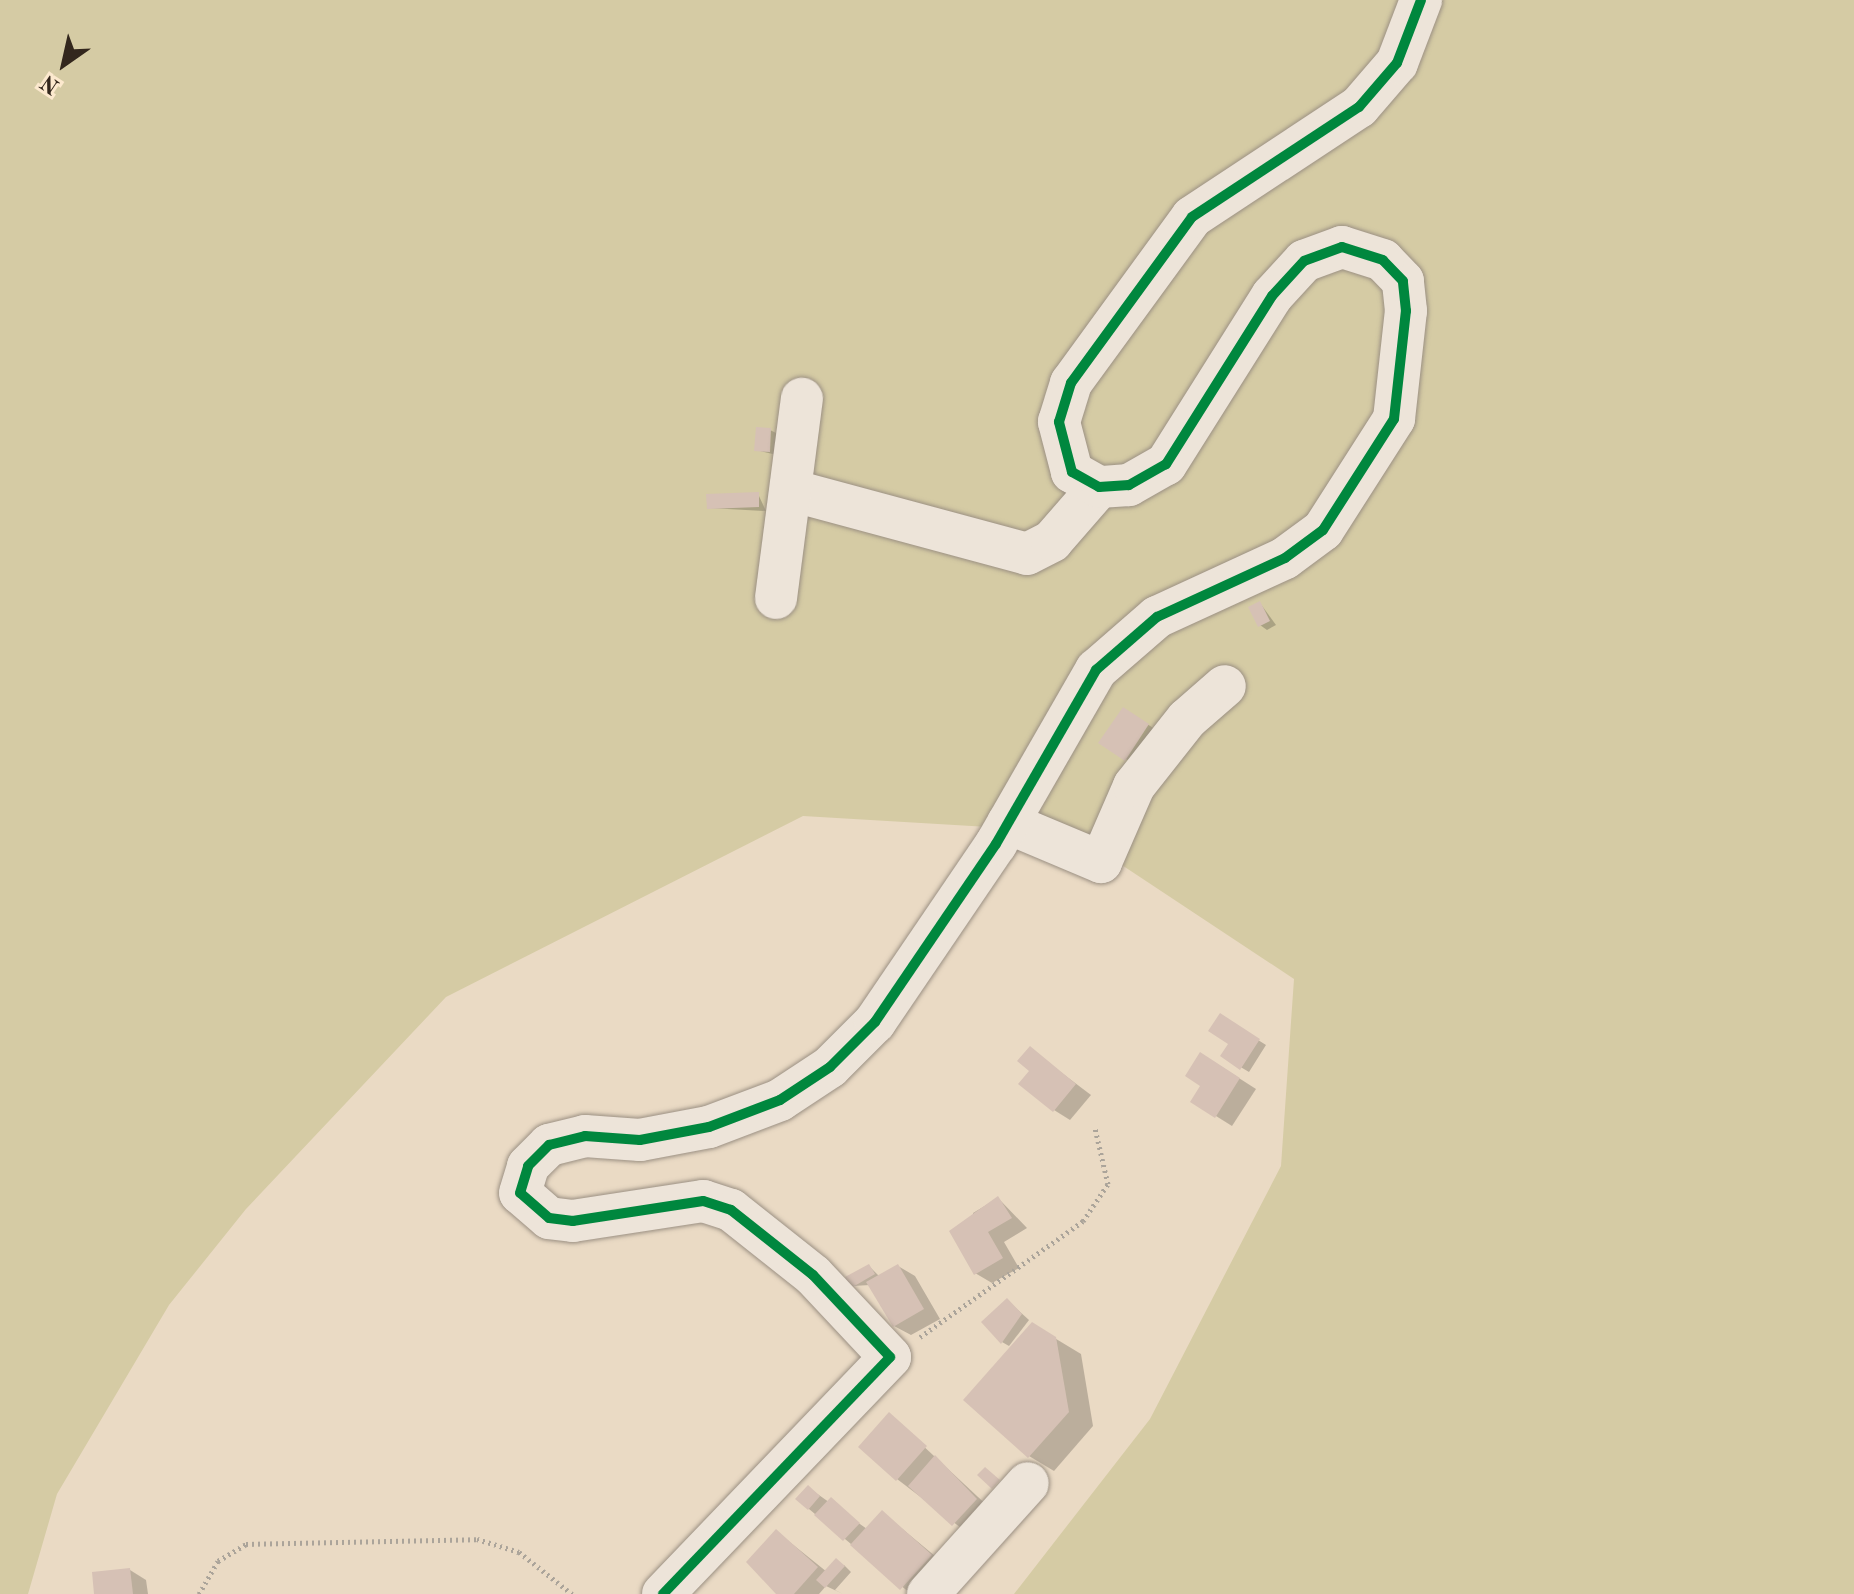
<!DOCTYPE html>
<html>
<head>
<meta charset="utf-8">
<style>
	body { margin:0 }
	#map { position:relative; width:1854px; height:1594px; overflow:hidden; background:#eadac4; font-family:"Old Standard TT",serif }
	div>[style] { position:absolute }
	.green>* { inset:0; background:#d5cba4 }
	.shadow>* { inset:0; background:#0003 }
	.building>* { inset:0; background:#d6c1b5 }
	.path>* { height:5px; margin-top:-2.5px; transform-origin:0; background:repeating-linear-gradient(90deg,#aba49a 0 2px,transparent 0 6px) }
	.roads { filter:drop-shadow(0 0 2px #9b9083) drop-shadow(0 0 2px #9b9083) }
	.street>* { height:42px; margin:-21px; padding:0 21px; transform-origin:21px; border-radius:21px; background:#ede4d9 }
	.cycleway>* { height:10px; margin:-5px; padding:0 5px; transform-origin:5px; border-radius:5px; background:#00873e }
	span { translate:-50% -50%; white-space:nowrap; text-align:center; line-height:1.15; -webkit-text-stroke:6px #fce9ce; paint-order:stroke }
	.north { position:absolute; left:24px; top:24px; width:80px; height:80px; -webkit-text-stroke:6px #fce9ce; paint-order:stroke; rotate:214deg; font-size:22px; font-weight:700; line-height:32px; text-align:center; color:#33271d }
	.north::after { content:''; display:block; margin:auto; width:28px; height:36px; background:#33271d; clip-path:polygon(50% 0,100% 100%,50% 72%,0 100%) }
</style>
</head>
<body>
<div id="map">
	<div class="green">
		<div style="clip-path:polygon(0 0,1854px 0,1854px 1594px,1014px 1594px,1150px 1419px,1281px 1166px,1294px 979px,1072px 832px,803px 816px,446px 997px,246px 1209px,169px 1305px,57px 1494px,28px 1594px,0 1594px)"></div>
	</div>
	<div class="shadow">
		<div style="clip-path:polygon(770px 430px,778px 434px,777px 455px,756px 450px)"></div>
		<div style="clip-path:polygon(758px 494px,766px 511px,709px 508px)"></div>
		<div style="clip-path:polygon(1260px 603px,1276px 625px,1267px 630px,1260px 625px)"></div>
		<div style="clip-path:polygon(1131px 713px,1156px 730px,1133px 763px,1126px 759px)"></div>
		<div style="clip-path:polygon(1220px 1016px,1266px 1045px,1249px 1072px,1222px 1056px,1231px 1043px)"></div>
		<div style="clip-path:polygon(1030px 1049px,1091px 1095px,1070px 1120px,1054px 1110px,1032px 1071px)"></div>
		<div style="clip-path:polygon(1217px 1064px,1256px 1089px,1232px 1126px,1216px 1116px)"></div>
		<div style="clip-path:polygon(998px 1198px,1027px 1228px,1004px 1242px,1019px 1268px,992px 1283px,975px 1273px,973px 1213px)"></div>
		<div style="clip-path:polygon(869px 1266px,880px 1277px,898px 1266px,915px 1276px,940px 1319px,911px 1335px,894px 1326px,870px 1285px,853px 1286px)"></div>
		<div style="clip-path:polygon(1007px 1300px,1029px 1320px,1009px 1346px,1002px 1342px)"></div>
		<div style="clip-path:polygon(1033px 1325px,1081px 1354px,1093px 1426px,1054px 1471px,1029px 1456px)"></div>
		<div style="clip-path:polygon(890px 1415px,992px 1510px,969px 1534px,897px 1479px)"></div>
		<div style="clip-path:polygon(809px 1488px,867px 1529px,882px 1512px,947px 1566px,911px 1594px,809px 1509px)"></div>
		<div style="clip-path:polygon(776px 1531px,827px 1572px,844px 1565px,851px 1572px,835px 1590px,843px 1594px,826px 1586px,819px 1594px,780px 1594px)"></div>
		<div style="clip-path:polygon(130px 1570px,146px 1580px,148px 1594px,96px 1594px)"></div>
	</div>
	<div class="building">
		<div style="clip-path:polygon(756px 427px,771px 428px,770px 452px,754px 451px)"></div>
		<div style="clip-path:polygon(759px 492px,759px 507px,707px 509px,706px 494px)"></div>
		<div style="clip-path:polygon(1260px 601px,1270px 621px,1258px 627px,1248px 607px)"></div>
		<div style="clip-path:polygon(1123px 707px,1149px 724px,1125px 761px,1098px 743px)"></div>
		<div style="clip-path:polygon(1220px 1013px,1260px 1039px,1240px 1070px,1220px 1056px,1228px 1044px,1208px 1031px)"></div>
		<div style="clip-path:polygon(1030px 1046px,1076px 1084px,1053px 1112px,1018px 1084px,1029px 1071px,1017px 1061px)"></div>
		<div style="clip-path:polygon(1200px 1052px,1240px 1078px,1215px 1118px,1190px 1102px,1200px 1086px,1185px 1076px)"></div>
		<div style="clip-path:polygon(998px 1196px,1012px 1218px,988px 1232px,1003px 1258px,974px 1275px,949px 1231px)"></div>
		<div style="clip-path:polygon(869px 1264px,875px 1274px,851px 1288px,845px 1277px)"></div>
		<div style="clip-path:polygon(898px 1264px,924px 1309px,893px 1327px,866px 1282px)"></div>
		<div style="clip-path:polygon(1007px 1298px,1022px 1314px,1001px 1344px,981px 1322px)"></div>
		<div style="clip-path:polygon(1032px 1322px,1056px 1337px,1069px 1412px,1028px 1458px,963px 1400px)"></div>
		<div style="clip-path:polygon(889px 1412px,927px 1446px,896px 1481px,858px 1447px)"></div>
		<div style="clip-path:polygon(935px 1455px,977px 1499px,952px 1526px,908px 1486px)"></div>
		<div style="clip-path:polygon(985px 1467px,1000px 1480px,992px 1489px,977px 1475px)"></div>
		<div style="clip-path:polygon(808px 1485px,820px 1496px,808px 1510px,795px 1499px)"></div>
		<div style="clip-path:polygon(831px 1497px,860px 1523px,843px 1541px,814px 1515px)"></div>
		<div style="clip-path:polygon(882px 1510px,932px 1555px,900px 1590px,850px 1545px)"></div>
		<div style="clip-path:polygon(776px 1529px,818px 1567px,794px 1594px,776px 1594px,746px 1562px)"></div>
		<div style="clip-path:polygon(836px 1558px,845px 1566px,825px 1588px,816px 1580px)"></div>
		<div style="clip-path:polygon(130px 1568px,133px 1594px,94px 1594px,92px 1572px)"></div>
	</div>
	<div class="path">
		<div style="left:920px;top:1337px;width:200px;rotate:-35.4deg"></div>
		<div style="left:1083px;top:1221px;width:45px;rotate:-56deg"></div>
		<div style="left:1108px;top:1184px;width:57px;rotate:-103.1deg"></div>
		<div style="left:199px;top:1594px;width:38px;rotate:-60deg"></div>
		<div style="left:218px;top:1561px;width:33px;rotate:-31deg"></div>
		<div style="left:246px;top:1544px;width:231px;rotate:-1.2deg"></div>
		<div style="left:477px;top:1539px;width:44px;rotate:17.2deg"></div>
		<div style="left:519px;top:1552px;width:68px;rotate:38.4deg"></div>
	</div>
	<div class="roads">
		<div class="street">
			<div style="left:794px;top:491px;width:241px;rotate:15.1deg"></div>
			<div style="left:1027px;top:554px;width:28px;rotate:-27deg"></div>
			<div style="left:1052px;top:541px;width:72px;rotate:-49deg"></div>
			<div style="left:776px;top:598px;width:201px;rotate:-82.6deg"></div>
			<div style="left:1008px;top:823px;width:101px;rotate:22.8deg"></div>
			<div style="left:1101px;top:862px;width:83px;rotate:-66.5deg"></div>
			<div style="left:1134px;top:786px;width:85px;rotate:-51.7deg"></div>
			<div style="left:1187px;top:719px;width:50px;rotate:-41deg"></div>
			<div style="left:663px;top:1594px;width:328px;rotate:-46.2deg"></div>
			<div style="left:890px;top:1357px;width:112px;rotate:-133.2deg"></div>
			<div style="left:813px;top:1275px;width:105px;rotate:-141.6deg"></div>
			<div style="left:731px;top:1210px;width:29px;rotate:-162deg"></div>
			<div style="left:703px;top:1201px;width:132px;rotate:171.3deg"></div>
			<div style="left:573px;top:1221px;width:24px;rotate:-173deg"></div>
			<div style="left:549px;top:1218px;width:38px;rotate:-139deg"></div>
			<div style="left:520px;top:1193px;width:28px;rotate:-73deg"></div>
			<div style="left:528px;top:1166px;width:30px;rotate:-45deg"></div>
			<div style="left:549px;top:1145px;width:37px;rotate:-14deg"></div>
			<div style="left:585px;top:1136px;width:55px;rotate:4.2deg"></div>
			<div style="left:640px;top:1140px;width:70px;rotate:-10.7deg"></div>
			<div style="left:709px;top:1127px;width:76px;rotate:-20.8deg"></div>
			<div style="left:780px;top:1100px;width:60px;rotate:-33.4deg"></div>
			<div style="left:830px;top:1067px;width:64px;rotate:-45deg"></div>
			<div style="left:875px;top:1022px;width:215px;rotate:-55.8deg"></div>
			<div style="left:996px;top:844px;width:201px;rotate:-60.1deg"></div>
			<div style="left:1096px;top:670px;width:81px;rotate:-41deg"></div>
			<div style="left:1157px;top:617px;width:141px;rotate:-24.7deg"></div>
			<div style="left:1285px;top:558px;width:47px;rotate:-36.4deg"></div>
			<div style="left:1323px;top:530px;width:132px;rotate:-57.4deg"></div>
			<div style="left:1394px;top:419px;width:109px;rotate:-83.7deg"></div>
			<div style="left:1406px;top:311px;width:30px;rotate:-96deg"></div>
			<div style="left:1403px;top:281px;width:29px;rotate:-134deg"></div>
			<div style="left:1383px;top:260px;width:43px;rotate:-162.4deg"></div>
			<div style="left:1342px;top:247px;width:40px;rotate:159.8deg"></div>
			<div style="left:1304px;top:261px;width:47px;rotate:132.4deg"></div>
			<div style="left:1272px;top:296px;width:199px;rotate:122.2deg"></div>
			<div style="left:1166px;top:464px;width:43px;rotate:150.4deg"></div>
			<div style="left:1129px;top:485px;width:30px;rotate:176deg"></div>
			<div style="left:1099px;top:487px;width:31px;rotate:-151deg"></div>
			<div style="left:1072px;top:472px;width:52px;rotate:-104.6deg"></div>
			<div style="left:1059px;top:422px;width:41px;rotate:-72.9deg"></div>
			<div style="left:1071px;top:383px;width:205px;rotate:-53.9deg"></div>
			<div style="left:1192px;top:217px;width:200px;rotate:-33.4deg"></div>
			<div style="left:1359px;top:107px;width:58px;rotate:-49.2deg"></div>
			<div style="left:1397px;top:63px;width:67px;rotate:-69.1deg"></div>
			<div style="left:928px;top:1594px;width:149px;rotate:-48deg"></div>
		</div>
	</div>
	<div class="cycleway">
		<div style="left:663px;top:1594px;width:328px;rotate:-46.2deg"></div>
		<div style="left:890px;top:1357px;width:112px;rotate:-133.2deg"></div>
		<div style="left:813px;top:1275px;width:105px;rotate:-141.6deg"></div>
		<div style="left:731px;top:1210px;width:29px;rotate:-162deg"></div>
		<div style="left:703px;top:1201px;width:132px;rotate:171.3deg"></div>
		<div style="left:573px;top:1221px;width:24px;rotate:-173deg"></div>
		<div style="left:549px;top:1218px;width:38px;rotate:-139deg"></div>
		<div style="left:520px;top:1193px;width:28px;rotate:-73deg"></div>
		<div style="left:528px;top:1166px;width:30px;rotate:-45deg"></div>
		<div style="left:549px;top:1145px;width:37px;rotate:-14deg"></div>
		<div style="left:585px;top:1136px;width:55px;rotate:4.2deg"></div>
		<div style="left:640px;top:1140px;width:70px;rotate:-10.7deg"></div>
		<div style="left:709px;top:1127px;width:76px;rotate:-20.8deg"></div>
		<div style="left:780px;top:1100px;width:60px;rotate:-33.4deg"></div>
		<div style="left:830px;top:1067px;width:64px;rotate:-45deg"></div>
		<div style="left:875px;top:1022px;width:215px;rotate:-55.8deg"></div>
		<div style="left:996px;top:844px;width:201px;rotate:-60.1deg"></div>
		<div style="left:1096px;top:670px;width:81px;rotate:-41deg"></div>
		<div style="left:1157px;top:617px;width:141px;rotate:-24.7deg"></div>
		<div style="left:1285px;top:558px;width:47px;rotate:-36.4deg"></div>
		<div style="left:1323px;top:530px;width:132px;rotate:-57.4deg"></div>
		<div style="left:1394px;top:419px;width:109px;rotate:-83.7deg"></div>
		<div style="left:1406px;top:311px;width:30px;rotate:-96deg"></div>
		<div style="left:1403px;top:281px;width:29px;rotate:-134deg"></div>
		<div style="left:1383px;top:260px;width:43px;rotate:-162.4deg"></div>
		<div style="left:1342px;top:247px;width:40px;rotate:159.8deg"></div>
		<div style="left:1304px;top:261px;width:47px;rotate:132.4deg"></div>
		<div style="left:1272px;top:296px;width:199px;rotate:122.2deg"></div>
		<div style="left:1166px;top:464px;width:43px;rotate:150.4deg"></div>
		<div style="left:1129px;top:485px;width:30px;rotate:176deg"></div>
		<div style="left:1099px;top:487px;width:31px;rotate:-151deg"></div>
		<div style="left:1072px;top:472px;width:52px;rotate:-104.6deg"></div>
		<div style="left:1059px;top:422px;width:41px;rotate:-72.9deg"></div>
		<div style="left:1071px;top:383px;width:205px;rotate:-53.9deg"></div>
		<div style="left:1192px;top:217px;width:200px;rotate:-33.4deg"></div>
		<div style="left:1359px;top:107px;width:58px;rotate:-49.2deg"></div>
		<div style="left:1397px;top:63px;width:67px;rotate:-69.1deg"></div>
	</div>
	<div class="north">N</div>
</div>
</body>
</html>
